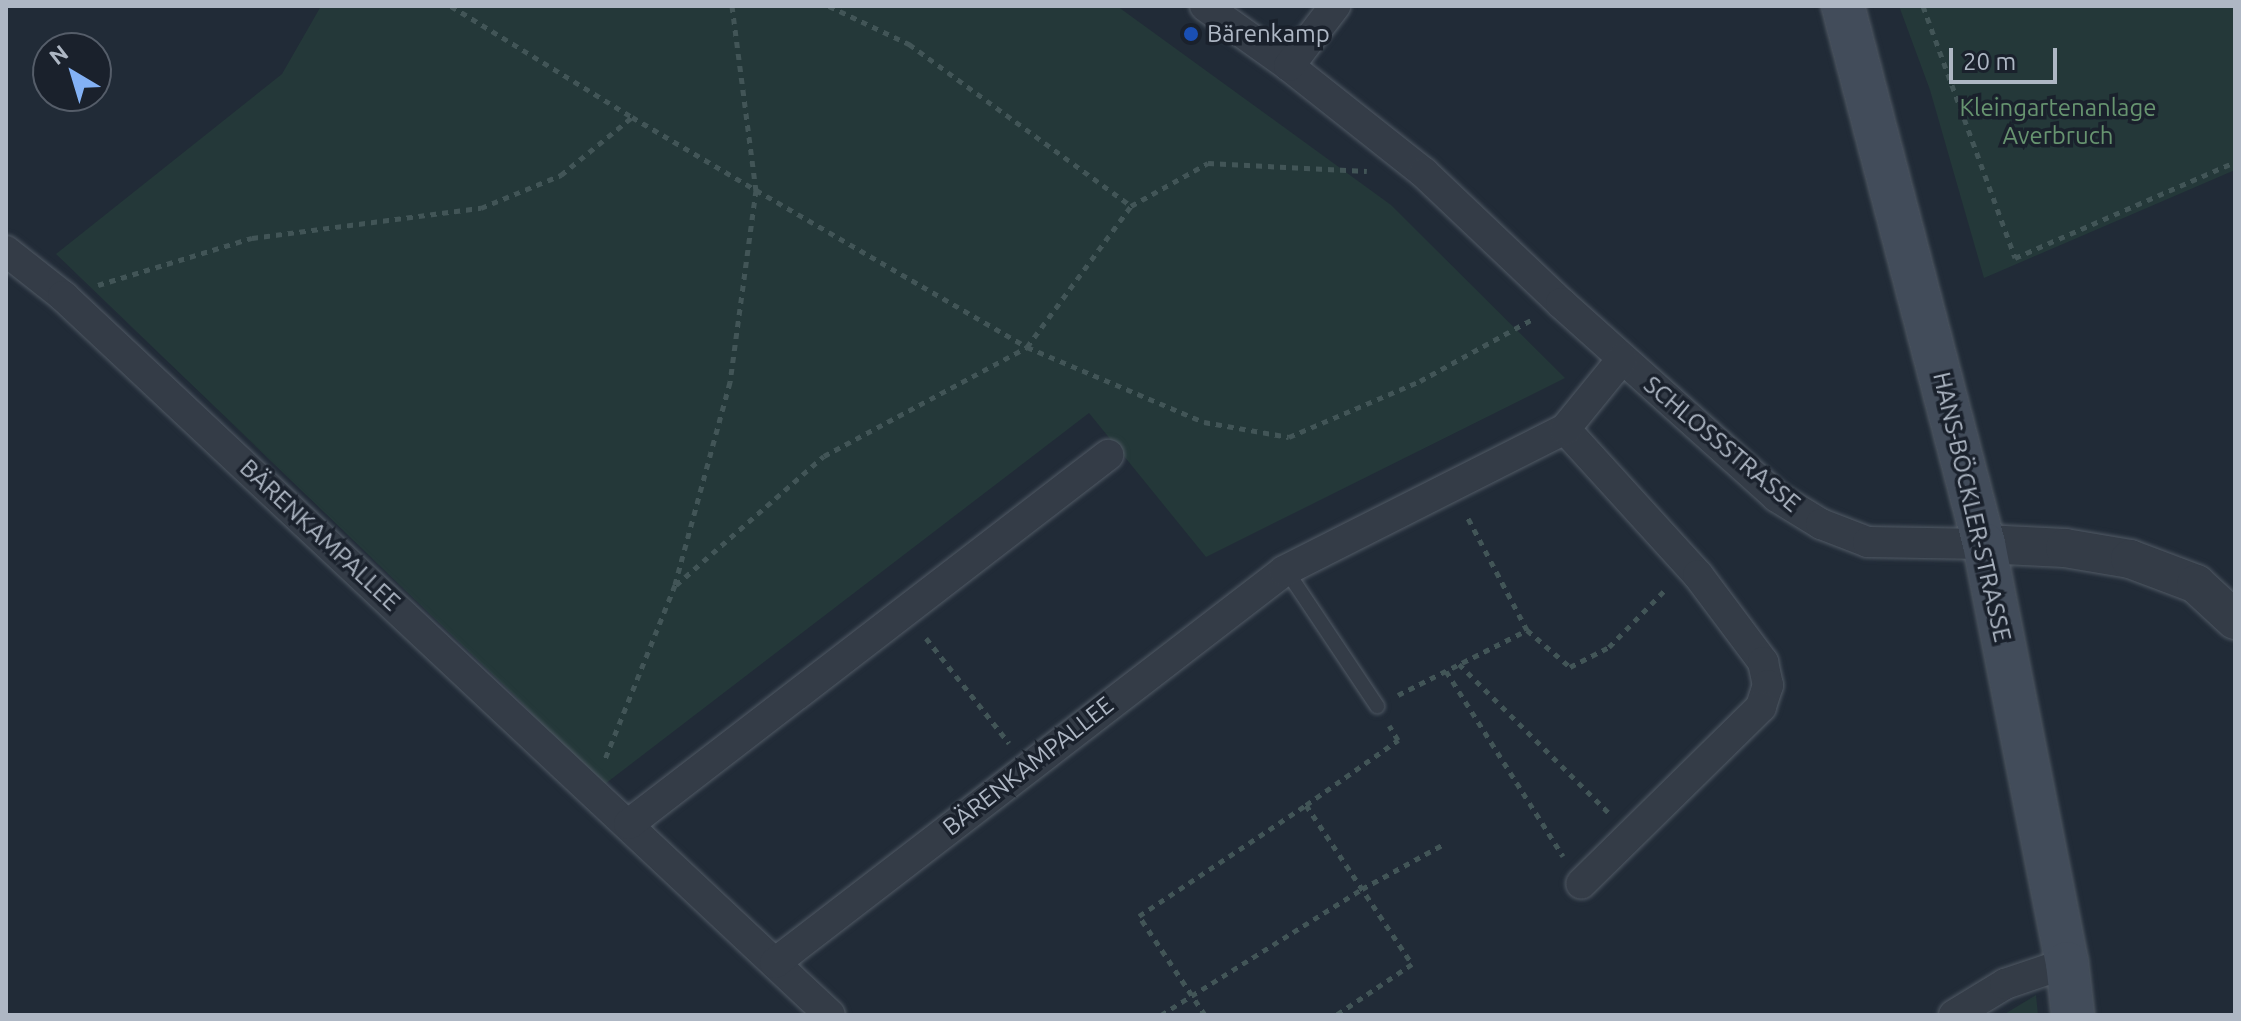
<!DOCTYPE html>
<html>
<head>
<meta charset="utf-8">
<style>
	body { margin:0 }
	#map { position:relative; width:2241px; height:1021px; overflow:hidden; background:#212b37; font-family:Ubuntu,sans-serif }
	div>[style] { position:absolute }
	.green>* { inset:0; background:#243839 }
	.path>* { height:5px; margin-top:-2.5px; transform-origin:0; background:repeating-linear-gradient(90deg,#425557 0 6px,transparent 0 12px) }
	.roads { filter:drop-shadow(0 0 2px #515a65) drop-shadow(0 0 2px #515a65) }
	.service>* { height:14px; margin:-7px; padding:0 7px; transform-origin:7px; border-radius:7px; background:#343c47 }
	.minor>* { height:30px; margin:-15px; padding:0 15px; transform-origin:15px; border-radius:15px; background:#343c47 }
	.tertiary>* { height:38px; margin:-19px; padding:0 19px; transform-origin:19px; border-radius:19px; background:#343c47 }
	.secondary>* { height:42px; margin:-21px; padding:0 21px; transform-origin:21px; border-radius:21px; background:#424c5a }
	.dots>* { width:22px; height:22px; translate:-50% -50%; box-sizing:border-box; border:4px solid #1a212c; border-radius:50% }
	span { translate:-50% -50%; white-space:nowrap; text-align:center; line-height:1.15; -webkit-text-stroke:7px #1a212c; paint-order:stroke }
	.poi-label { font-size:24px; color:#aeb7c4 }
	.left { translate:0 -50%; text-align:left }
	.park-label { font-size:24px; color:#679470 }
	.street-label { font-size:24px; color:#aeb7c4 }
	.frame { position:absolute; inset:0; border:8px solid #aeb7c4; pointer-events:none }
	.north { position:absolute; left:32px; top:32px; width:80px; height:80px; box-sizing:border-box; background:#1a212c; border:2px solid #555d69; border-radius:50%; rotate:322deg; font-size:22px; font-weight:700; line-height:32px; text-align:center; color:#aeb7c4 }
	.north::after { content:''; display:block; margin:auto; width:28px; height:36px; background:#83b1f5; clip-path:polygon(50% 0,100% 100%,50% 72%,0 100%) }
	.scale { position:absolute; left:1949px; top:48px; width:108px; height:36px; box-sizing:border-box; border:4px solid #aeb7c4; border-top:0; padding-left:10px; font-size:24px; line-height:28px; white-space:nowrap; color:#aeb7c4; -webkit-text-stroke:6px #1a212c; paint-order:stroke }
</style>
</head>
<body>
<div id="map">
	<div class="green">
		<div style="clip-path:polygon(321px 6px,1117px 6px,1391px 205px,1565px 378px,1206px 557px,1089px 413px,601px 787px,515px 696px,56px 254px,282px 74px)"></div>
		<div style="clip-path:polygon(1899px 6px,2235px 6px,2235px 170px,1984px 278px,1930px 90px)"></div>
		<div style="clip-path:polygon(2036px 995px,2038px 1015px,2003px 1015px)"></div>
	</div>
	<div class="path">
		<div style="left:451px;top:6px;width:212px;rotate:31.5deg"></div>
		<div style="left:732px;top:6px;width:186px;rotate:82.6deg"></div>
		<div style="left:756px;top:190px;width:313px;rotate:30.1deg"></div>
		<div style="left:1027px;top:347px;width:175px;rotate:-53.6deg"></div>
		<div style="left:829px;top:6px;width:89px;rotate:25.4deg"></div>
		<div style="left:909px;top:44px;width:275px;rotate:36.1deg"></div>
		<div style="left:1131px;top:206px;width:88px;rotate:-29.2deg"></div>
		<div style="left:1208px;top:163px;width:159px;rotate:2.9deg"></div>
		<div style="left:1923px;top:6px;width:268px;rotate:69.9deg"></div>
		<div style="left:2015px;top:258px;width:240px;rotate:-23.6deg"></div>
		<div style="left:98px;top:285px;width:161px;rotate:-17deg"></div>
		<div style="left:252px;top:238px;width:231px;rotate:-7.5deg"></div>
		<div style="left:481px;top:208px;width:87px;rotate:-22.4deg"></div>
		<div style="left:561px;top:175px;width:92px;rotate:-39.2deg"></div>
		<div style="left:632px;top:117px;width:144px;rotate:30.5deg"></div>
		<div style="left:756px;top:190px;width:194px;rotate:97.7deg"></div>
		<div style="left:730px;top:382px;width:210px;rotate:105.2deg"></div>
		<div style="left:675px;top:585px;width:188px;rotate:111.9deg"></div>
		<div style="left:676px;top:585px;width:196px;rotate:-41.1deg"></div>
		<div style="left:824px;top:456px;width:230px;rotate:-28.2deg"></div>
		<div style="left:1027px;top:347px;width:192px;rotate:23deg"></div>
		<div style="left:1204px;top:422px;width:86px;rotate:10deg"></div>
		<div style="left:1289px;top:437px;width:142px;rotate:-23.1deg"></div>
		<div style="left:1420px;top:381px;width:127px;rotate:-28.8deg"></div>
		<div style="left:1527px;top:630px;width:57px;rotate:40.7deg"></div>
		<div style="left:1570px;top:667px;width:44px;rotate:-27.1deg"></div>
		<div style="left:1609px;top:647px;width:83px;rotate:-45.5deg"></div>
		<div style="left:926px;top:638px;width:134px;rotate:51.7deg"></div>
		<div style="left:1459px;top:664px;width:211px;rotate:44.8deg"></div>
		<div style="left:1446px;top:671px;width:219px;rotate:57.7deg"></div>
		<div style="left:1398px;top:695px;width:144px;rotate:-26.7deg"></div>
		<div style="left:1527px;top:630px;width:129px;rotate:-117.8deg"></div>
		<div style="left:1306px;top:805px;width:113px;rotate:-35.2deg"></div>
		<div style="left:1398px;top:740px;width:17px;rotate:-121deg"></div>
		<div style="left:1161px;top:1015px;width:237px;rotate:-32.1deg"></div>
		<div style="left:1362px;top:889px;width:94px;rotate:-28.8deg"></div>
		<div style="left:1205px;top:1015px;width:119px;rotate:-123.7deg"></div>
		<div style="left:1139px;top:916px;width:201px;rotate:-33.6deg"></div>
		<div style="left:1306px;top:805px;width:191px;rotate:56.3deg"></div>
		<div style="left:1412px;top:964px;width:92px;rotate:146.1deg"></div>
	</div>
	<div class="roads">
		<div class="service">
			<div style="left:1286px;top:570px;width:164px;rotate:56.2deg"></div>
		</div>
		<div class="minor">
			<div style="left:1205px;top:6px;width:103px;rotate:35.5deg"></div>
			<div style="left:1289px;top:66px;width:172px;rotate:38.4deg"></div>
			<div style="left:1424px;top:173px;width:189px;rotate:43.5deg"></div>
			<div style="left:1561px;top:303px;width:290px;rotate:41.9deg"></div>
			<div style="left:1777px;top:497px;width:52px;rotate:31.5deg"></div>
			<div style="left:1821px;top:524px;width:50px;rotate:21deg"></div>
			<div style="left:1868px;top:542px;width:116px;rotate:1deg"></div>
			<div style="left:1289px;top:66px;width:76px;rotate:-52.5deg"></div>
			<div style="left:6px;top:251px;width:73px;rotate:38.3deg"></div>
			<div style="left:63px;top:296px;width:1051px;rotate:43.15deg"></div>
			<div style="left:1565px;top:429px;width:197px;rotate:47.7deg"></div>
			<div style="left:1698px;top:575px;width:109px;rotate:53.2deg"></div>
			<div style="left:1763px;top:662px;width:24px;rotate:78deg"></div>
			<div style="left:1768px;top:685px;width:23px;rotate:108deg"></div>
			<div style="left:1761px;top:707px;width:252px;rotate:135.5deg"></div>
			<div style="left:629px;top:824px;width:605px;rotate:-37.61deg"></div>
			<div style="left:775px;top:963px;width:642px;rotate:-37.6deg"></div>
			<div style="left:1284px;top:571px;width:315px;rotate:-26.8deg"></div>
			<div style="left:1565px;top:429px;width:90px;rotate:-50.8deg"></div>
			<div style="left:1954px;top:1015px;width:60px;rotate:-31.3deg"></div>
			<div style="left:2005px;top:984px;width:65px;rotate:-18.7deg"></div>
		</div>
		<div class="tertiary">
			<div style="left:1984px;top:544px;width:81px;rotate:2.8deg"></div>
			<div style="left:2065px;top:548px;width:66px;rotate:9.6deg"></div>
			<div style="left:2130px;top:559px;width:71px;rotate:20.7deg"></div>
			<div style="left:2196px;top:584px;width:53px;rotate:42.7deg"></div>
		</div>
		<div class="secondary">
			<div style="left:1843px;top:6px;width:556px;rotate:75.31deg"></div>
			<div style="left:1984px;top:544px;width:427px;rotate:78.8deg"></div>
			<div style="left:2067px;top:963px;width:52px;rotate:83.4deg"></div>
		</div>
	</div>
	<div class="dots">
		<div style="left:1191px;top:34px;background:#1a4fb4"></div>
	</div>
	<div class="poi-label">
		<span class="left" style="left:1207px;top:34px">Bärenkamp</span>
	</div>
	<div class="park-label">
		<span style="left:2058px;top:122px">Kleingartenanlage<br>Averbruch</span>
	</div>
	<div class="street-label">
		<span style="left:1722px;top:444px;rotate:40deg">SCHLOSSSTRASSE</span>
		<span style="left:1972px;top:507px;rotate:77deg">HANS-BÖCKLER-STRASSE</span>
		<span style="left:320px;top:535px;rotate:43deg">BÄRENKAMPALLEE</span>
		<span style="left:1028px;top:766px;rotate:-38deg">BÄRENKAMPALLEE</span>
	</div>
	<div class="frame"></div>
	<div class="north">N</div>
	<div class="scale">20 m</div>
</div>
</body>
</html>
